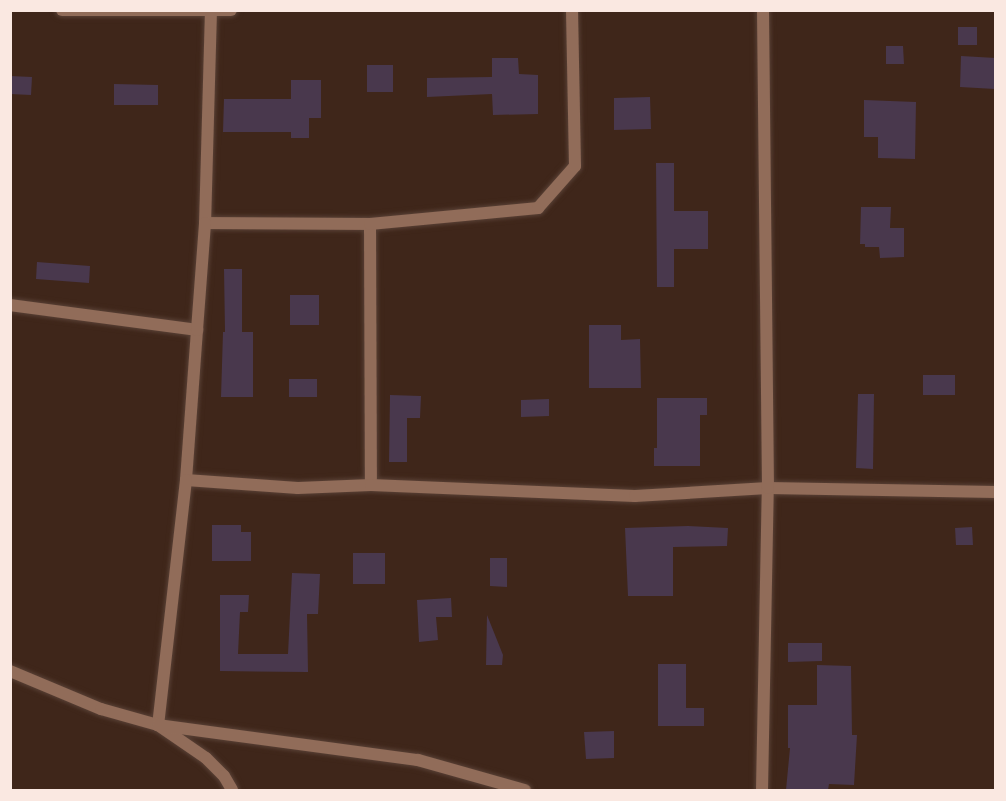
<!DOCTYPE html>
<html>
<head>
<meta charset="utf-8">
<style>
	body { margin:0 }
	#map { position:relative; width:1006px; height:801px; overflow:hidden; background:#3f261a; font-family:Karla,sans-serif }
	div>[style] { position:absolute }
	.building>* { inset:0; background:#49384d }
	.roads { filter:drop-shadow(0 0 2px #594136) drop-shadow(0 0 2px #594136) }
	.street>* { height:12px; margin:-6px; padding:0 6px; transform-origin:6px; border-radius:6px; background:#916c59 }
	span { translate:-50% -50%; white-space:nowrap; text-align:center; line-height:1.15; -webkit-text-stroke:5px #341c11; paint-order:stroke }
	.frame { position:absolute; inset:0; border:12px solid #fae8e1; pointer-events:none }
</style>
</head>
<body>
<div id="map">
	<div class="building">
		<div style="clip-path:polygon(958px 27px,977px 27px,977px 45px,958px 45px)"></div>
		<div style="clip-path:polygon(886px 46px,903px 46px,904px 64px,886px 64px)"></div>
		<div style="clip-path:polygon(961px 56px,996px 58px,995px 89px,960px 87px)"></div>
		<div style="clip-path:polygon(492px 58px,518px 58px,519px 74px,538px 75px,538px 114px,493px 115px,492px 94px,427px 97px,427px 78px,492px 77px)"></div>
		<div style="clip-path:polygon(367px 65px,393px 65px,393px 92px,367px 92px)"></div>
		<div style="clip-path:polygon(10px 76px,32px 77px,31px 95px,10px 94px)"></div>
		<div style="clip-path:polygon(291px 80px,321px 80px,321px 118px,309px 118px,309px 138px,291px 138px,291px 132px,223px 132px,224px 99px,291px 99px)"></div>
		<div style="clip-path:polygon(114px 84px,158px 85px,158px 105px,114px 105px)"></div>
		<div style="clip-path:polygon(650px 97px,651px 129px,614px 130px,614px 98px)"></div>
		<div style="clip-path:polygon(864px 100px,916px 102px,915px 159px,878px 158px,878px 137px,864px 137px)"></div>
		<div style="clip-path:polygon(656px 163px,674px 163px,674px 211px,708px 211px,708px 249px,674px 249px,674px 287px,657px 287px)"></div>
		<div style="clip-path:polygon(861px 207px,891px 207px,890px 228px,904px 228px,904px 257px,880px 258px,879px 247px,865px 247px,865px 244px,860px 244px)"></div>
		<div style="clip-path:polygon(37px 262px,90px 266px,89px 283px,36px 279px)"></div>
		<div style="clip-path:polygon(224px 269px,242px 269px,242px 332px,253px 332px,253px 397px,221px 397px,223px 332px,225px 332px)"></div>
		<div style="clip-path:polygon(290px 295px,319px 295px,319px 325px,290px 325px)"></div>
		<div style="clip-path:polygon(589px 325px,621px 325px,621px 340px,640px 339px,641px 388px,589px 388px)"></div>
		<div style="clip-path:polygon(923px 375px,955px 375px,955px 395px,923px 395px)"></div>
		<div style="clip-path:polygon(289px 379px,317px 379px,317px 397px,289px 397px)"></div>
		<div style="clip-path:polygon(858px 394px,874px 394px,873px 469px,856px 468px)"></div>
		<div style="clip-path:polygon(390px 395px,421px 396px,420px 418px,407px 418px,407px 462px,389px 462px)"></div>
		<div style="clip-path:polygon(657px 398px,707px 398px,707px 415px,700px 415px,700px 466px,654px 466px,654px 448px,657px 448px)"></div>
		<div style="clip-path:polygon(549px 399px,549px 416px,521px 417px,521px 400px)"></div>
		<div style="clip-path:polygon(212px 525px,241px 525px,241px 532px,251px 532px,251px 561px,212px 561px)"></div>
		<div style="clip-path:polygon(688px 526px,728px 528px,727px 546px,673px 547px,673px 596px,628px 596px,625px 528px)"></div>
		<div style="clip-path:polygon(972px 527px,973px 545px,956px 545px,955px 528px)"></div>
		<div style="clip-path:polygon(353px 553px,385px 553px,385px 584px,353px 584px)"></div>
		<div style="clip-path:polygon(490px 558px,507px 558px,507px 587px,490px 586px)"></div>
		<div style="clip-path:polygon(292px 573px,320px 574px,318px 614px,307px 614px,308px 672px,220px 671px,220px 595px,249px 595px,248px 612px,240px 612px,238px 654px,288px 654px)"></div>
		<div style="clip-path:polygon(451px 598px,452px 617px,436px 617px,438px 640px,419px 642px,417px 600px)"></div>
		<div style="clip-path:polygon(487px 615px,503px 655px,502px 665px,486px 665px)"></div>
		<div style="clip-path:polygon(788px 643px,822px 643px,822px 661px,788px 662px)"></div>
		<div style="clip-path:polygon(658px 664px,686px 664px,686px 708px,704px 708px,704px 726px,658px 726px)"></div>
		<div style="clip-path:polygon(817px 665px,851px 666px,852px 735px,857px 735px,854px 785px,829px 784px,828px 790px,786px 790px,790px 748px,788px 748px,788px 705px,817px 705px)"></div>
		<div style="clip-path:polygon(614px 731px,614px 758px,586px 759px,584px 732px)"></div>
	</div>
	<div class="roads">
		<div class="street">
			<div style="left:62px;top:10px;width:169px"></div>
			<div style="left:211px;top:10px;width:213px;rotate:91.6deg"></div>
			<div style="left:205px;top:223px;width:165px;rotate:0.3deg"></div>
			<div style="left:370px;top:224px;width:261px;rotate:89.8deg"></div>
			<div style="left:370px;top:224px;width:169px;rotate:-5.4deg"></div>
			<div style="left:538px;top:208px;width:56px;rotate:-48.6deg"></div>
			<div style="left:575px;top:166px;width:156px;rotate:-91.1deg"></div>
			<div style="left:10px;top:305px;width:189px;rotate:7.6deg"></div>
			<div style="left:197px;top:330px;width:150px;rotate:94.2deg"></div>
			<div style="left:186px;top:480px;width:112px;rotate:4.1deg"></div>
			<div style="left:298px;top:488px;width:73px;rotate:-2.4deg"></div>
			<div style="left:371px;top:485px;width:264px;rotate:2.4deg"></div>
			<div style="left:635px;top:496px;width:133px;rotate:-3.4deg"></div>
			<div style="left:768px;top:488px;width:228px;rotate:1deg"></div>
			<div style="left:197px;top:330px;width:107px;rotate:-85.7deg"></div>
			<div style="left:186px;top:480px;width:247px;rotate:96.5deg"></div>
			<div style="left:158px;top:725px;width:58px;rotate:34.5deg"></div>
			<div style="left:206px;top:758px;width:25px;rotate:45deg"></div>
			<div style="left:224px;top:776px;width:16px;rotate:60deg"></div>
			<div style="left:10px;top:671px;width:99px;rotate:22.7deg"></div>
			<div style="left:101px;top:709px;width:59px;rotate:15.7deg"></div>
			<div style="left:158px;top:725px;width:262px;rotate:7.7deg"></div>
			<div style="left:418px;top:760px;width:111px;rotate:15.7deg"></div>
			<div style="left:762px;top:790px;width:302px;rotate:-88.9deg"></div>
			<div style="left:768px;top:488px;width:478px;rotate:-90.6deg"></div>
		</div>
	</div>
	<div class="frame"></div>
</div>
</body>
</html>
